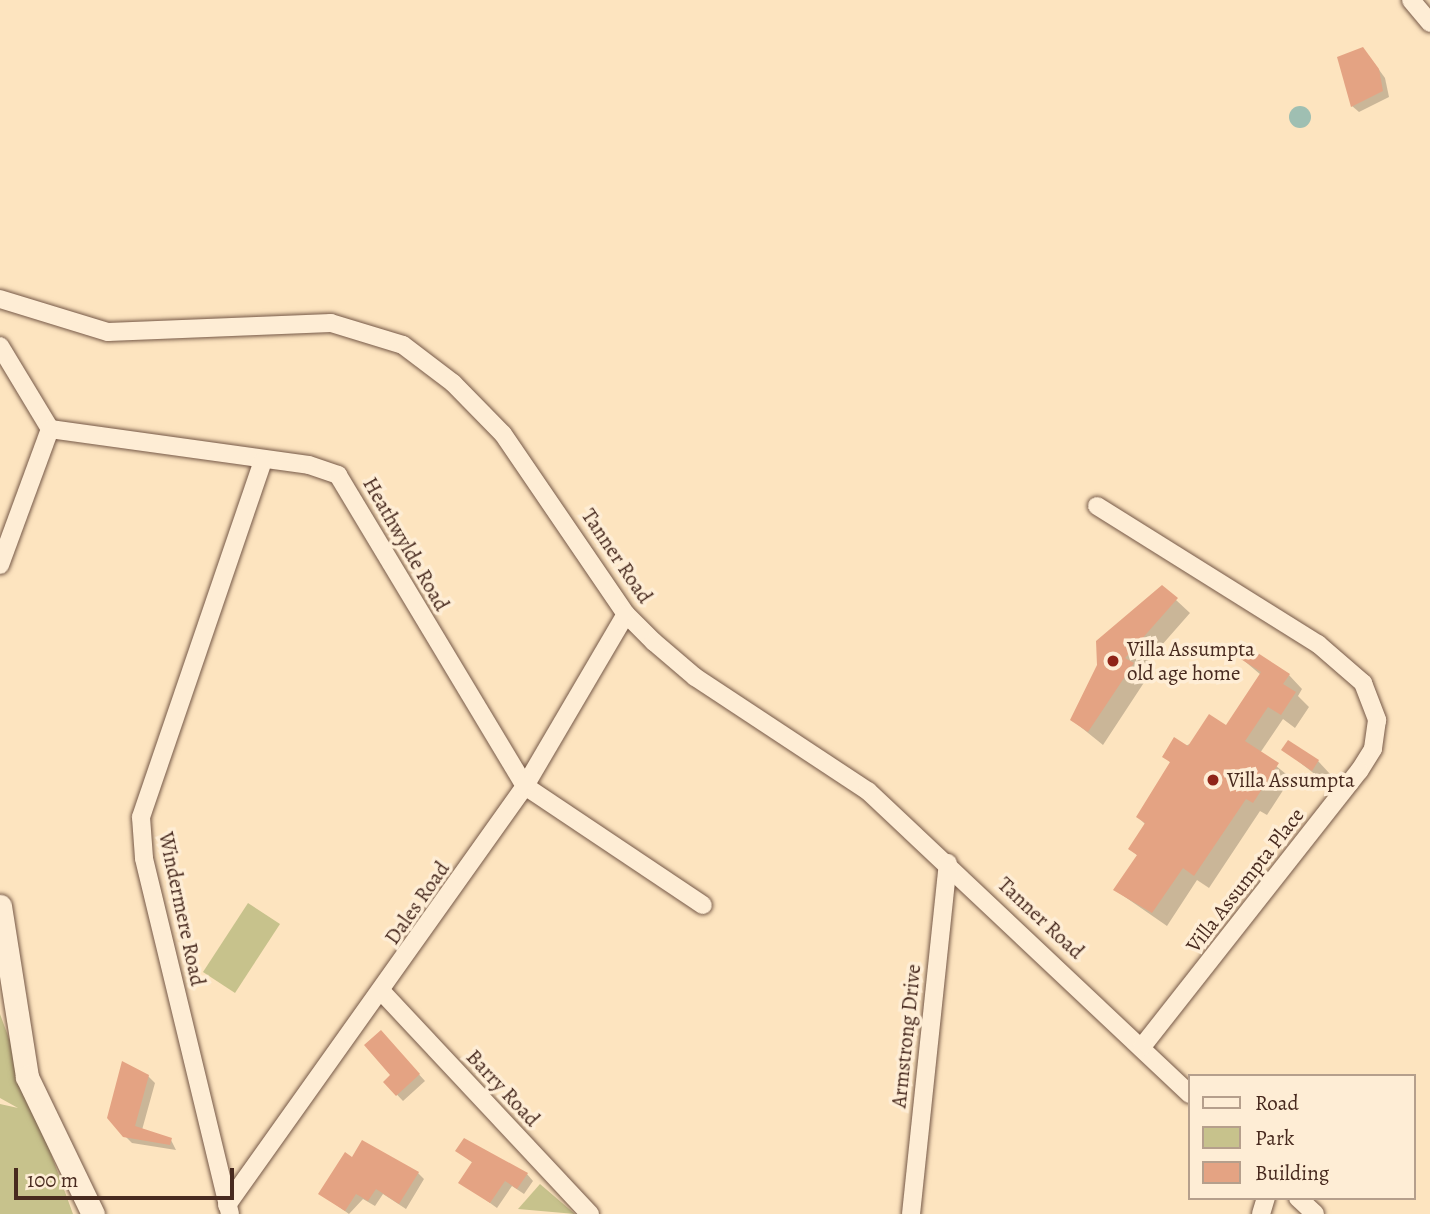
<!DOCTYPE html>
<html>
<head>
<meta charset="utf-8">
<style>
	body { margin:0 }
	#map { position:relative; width:1430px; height:1214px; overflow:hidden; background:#fde4bf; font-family:Alegreya,serif }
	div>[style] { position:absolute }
	.green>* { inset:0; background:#c7c28c }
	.water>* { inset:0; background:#9fbfb2 }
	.round { border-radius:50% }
	.shadow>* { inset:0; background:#0003 }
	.building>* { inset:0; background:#e4a383 }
	.roads { filter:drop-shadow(0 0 2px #755847) drop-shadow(0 0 2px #755847) }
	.street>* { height:18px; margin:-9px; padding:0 9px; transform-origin:9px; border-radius:9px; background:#feedd5 }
	.secondary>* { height:23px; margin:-11.5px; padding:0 11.5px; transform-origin:11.5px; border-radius:11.5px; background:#feedd5 }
	.dots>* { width:19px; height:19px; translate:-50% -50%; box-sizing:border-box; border:4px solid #feedd5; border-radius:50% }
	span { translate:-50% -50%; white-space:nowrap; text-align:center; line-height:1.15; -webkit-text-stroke:7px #feedd5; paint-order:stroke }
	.street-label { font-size:21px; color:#482a1f }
	.poi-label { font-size:21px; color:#482a1f }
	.left { translate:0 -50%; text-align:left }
	.legend { position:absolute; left:1188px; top:1074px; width:228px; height:126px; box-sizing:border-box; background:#feedd5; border:2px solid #b59f8c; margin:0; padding:9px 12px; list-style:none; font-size:21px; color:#482a1f }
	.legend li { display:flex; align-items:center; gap:14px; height:35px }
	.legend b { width:35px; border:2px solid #b59f8c }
	.scale { position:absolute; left:14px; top:1168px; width:220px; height:32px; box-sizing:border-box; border:4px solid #482a1f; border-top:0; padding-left:9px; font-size:21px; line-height:24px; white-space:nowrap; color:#482a1f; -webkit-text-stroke:5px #feedd5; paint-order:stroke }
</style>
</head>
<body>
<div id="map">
	<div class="green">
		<div style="clip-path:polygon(248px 903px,280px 924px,235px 993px,203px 972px)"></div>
		<div style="clip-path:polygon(0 1014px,73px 1214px,0 1214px,0 1104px,18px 1108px,0 1098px)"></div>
		<div style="clip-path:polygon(540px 1184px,575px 1214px,518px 1209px)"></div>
	</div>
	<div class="water">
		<div class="round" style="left:1289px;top:106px;width:22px;height:22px"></div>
	</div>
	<div class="shadow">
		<div style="clip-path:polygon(1369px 56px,1385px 78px,1389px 97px,1359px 112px,1352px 106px)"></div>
		<div style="clip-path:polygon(1162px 587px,1190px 613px,1139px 671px,1147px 678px,1103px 745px,1072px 720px)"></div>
		<div style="clip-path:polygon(1235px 653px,1289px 675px,1302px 689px,1298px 696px,1309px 707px,1295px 728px,1283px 719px,1260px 753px,1291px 778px,1267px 815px,1260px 811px,1209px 888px,1197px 880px,1167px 926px,1115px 890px,1138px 856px,1130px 849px,1146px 825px,1138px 817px,1171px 763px,1164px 756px,1226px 727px,1261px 675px)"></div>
		<div style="clip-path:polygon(1284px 750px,1318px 761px,1331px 775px,1326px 783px)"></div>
		<div style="clip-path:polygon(387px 1039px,425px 1081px,403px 1101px,385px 1082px,393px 1075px)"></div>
		<div style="clip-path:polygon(148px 1076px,155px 1083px,142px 1130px,171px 1140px,176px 1150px,132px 1143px,125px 1136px)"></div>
		<div style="clip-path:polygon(458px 1151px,527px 1174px,533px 1181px,524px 1194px,512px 1186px,497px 1208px,461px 1182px,473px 1163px)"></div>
		<div style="clip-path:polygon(352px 1159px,418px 1173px,424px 1179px,406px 1209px,383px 1194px,375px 1206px,363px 1199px,349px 1214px,321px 1194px)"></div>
	</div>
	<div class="building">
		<div style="clip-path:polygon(1363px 47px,1379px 69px,1383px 91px,1351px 107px,1337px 57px)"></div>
		<div style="clip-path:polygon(1162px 585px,1178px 598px,1125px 658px,1134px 663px,1088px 732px,1070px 720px,1097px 665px,1096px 641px)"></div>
		<div style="clip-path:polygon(1241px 642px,1290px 674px,1283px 684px,1296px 692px,1281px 715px,1268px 707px,1245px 741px,1279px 763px,1253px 803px,1246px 799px,1194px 876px,1183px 868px,1152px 913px,1113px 890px,1137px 855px,1128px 849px,1145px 823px,1136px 817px,1170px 762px,1162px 757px,1174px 737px,1188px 746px,1209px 714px,1226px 725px,1261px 672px,1233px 654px)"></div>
		<div style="clip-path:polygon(1288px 740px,1319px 760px,1312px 771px,1281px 750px)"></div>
		<div style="clip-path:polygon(381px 1030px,420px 1074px,396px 1096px,383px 1082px,390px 1075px,364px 1045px)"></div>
		<div style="clip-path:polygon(122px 1061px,149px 1075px,135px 1126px,172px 1138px,170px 1145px,123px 1137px,107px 1118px)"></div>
		<div style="clip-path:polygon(464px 1138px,528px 1173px,517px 1189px,505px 1181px,490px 1203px,458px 1183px,472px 1162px,455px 1151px)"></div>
		<div style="clip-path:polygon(362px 1140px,419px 1172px,399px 1204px,376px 1189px,368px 1201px,356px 1194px,345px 1211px,318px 1194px,345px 1152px,352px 1157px)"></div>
	</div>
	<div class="roads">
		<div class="street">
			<div style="left:1411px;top:0;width:30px;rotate:50deg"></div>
			<div style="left:0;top:299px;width:113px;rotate:17deg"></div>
			<div style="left:108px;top:332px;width:223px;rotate:-2.3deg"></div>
			<div style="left:331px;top:323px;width:75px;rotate:17deg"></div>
			<div style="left:403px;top:345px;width:63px;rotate:37.2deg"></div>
			<div style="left:453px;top:383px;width:71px;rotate:45.6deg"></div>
			<div style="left:503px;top:434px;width:218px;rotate:55.7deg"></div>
			<div style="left:626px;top:614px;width:40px;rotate:45deg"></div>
			<div style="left:654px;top:642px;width:54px;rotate:40.5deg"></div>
			<div style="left:695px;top:677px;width:207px;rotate:33.4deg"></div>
			<div style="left:868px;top:791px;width:442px;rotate:43.3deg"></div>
			<div style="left:0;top:346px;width:97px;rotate:58.9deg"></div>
			<div style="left:50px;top:429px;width:261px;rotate:7.9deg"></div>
			<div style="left:309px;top:465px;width:31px;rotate:19deg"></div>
			<div style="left:338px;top:475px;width:363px;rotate:59deg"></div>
			<div style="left:525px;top:786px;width:214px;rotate:33.8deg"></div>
			<div style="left:1097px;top:506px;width:261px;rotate:32deg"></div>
			<div style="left:1318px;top:644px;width:60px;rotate:40.9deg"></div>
			<div style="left:1363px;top:683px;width:40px;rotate:69deg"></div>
			<div style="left:1377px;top:720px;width:29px;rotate:98deg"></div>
			<div style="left:1373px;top:749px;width:26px;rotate:122deg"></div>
			<div style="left:1359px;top:771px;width:351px;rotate:128.2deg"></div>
			<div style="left:0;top:565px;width:145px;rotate:-69.8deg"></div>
			<div style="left:383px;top:993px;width:303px;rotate:46.9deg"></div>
			<div style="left:1298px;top:1198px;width:23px;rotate:43deg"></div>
			<div style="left:227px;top:1205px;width:514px;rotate:-54.58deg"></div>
			<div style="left:525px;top:786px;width:199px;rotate:-59.6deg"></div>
			<div style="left:230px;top:1214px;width:366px;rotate:-103.6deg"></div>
			<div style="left:144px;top:858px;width:41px;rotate:-94.2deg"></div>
			<div style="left:141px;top:817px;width:376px;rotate:-71.1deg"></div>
			<div style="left:911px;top:1214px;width:353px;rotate:-84deg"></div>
			<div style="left:1261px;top:1214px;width:17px;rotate:-73deg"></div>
		</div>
		<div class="secondary">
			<div style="left:0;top:906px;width:173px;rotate:81deg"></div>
			<div style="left:27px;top:1077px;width:152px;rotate:64.3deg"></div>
		</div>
	</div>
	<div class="dots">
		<div style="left:1113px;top:661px;background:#8f2418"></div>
		<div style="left:1213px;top:780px;background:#8f2418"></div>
	</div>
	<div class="street-label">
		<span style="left:406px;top:544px;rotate:60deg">Heathwylde Road</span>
		<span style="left:617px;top:556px;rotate:56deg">Tanner Road</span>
		<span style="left:1245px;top:880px;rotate:-52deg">Villa Assumpta Place</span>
		<span style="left:417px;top:903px;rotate:-55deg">Dales Road</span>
		<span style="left:182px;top:909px;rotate:78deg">Windermere Road</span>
		<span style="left:1041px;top:918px;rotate:43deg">Tanner Road</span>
		<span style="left:906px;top:1036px;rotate:-84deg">Armstrong Drive</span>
		<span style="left:503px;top:1088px;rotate:47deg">Barry Road</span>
	</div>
	<div class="poi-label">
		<span class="left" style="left:1127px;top:661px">Villa Assumpta<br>old age home</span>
		<span class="left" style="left:1227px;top:780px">Villa Assumpta</span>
	</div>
	<ul class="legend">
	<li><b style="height:9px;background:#feedd5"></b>Road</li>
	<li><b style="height:19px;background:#c7c28c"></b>Park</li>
	<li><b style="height:19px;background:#e4a383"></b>Building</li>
	</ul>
	<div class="scale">100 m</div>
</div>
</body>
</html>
